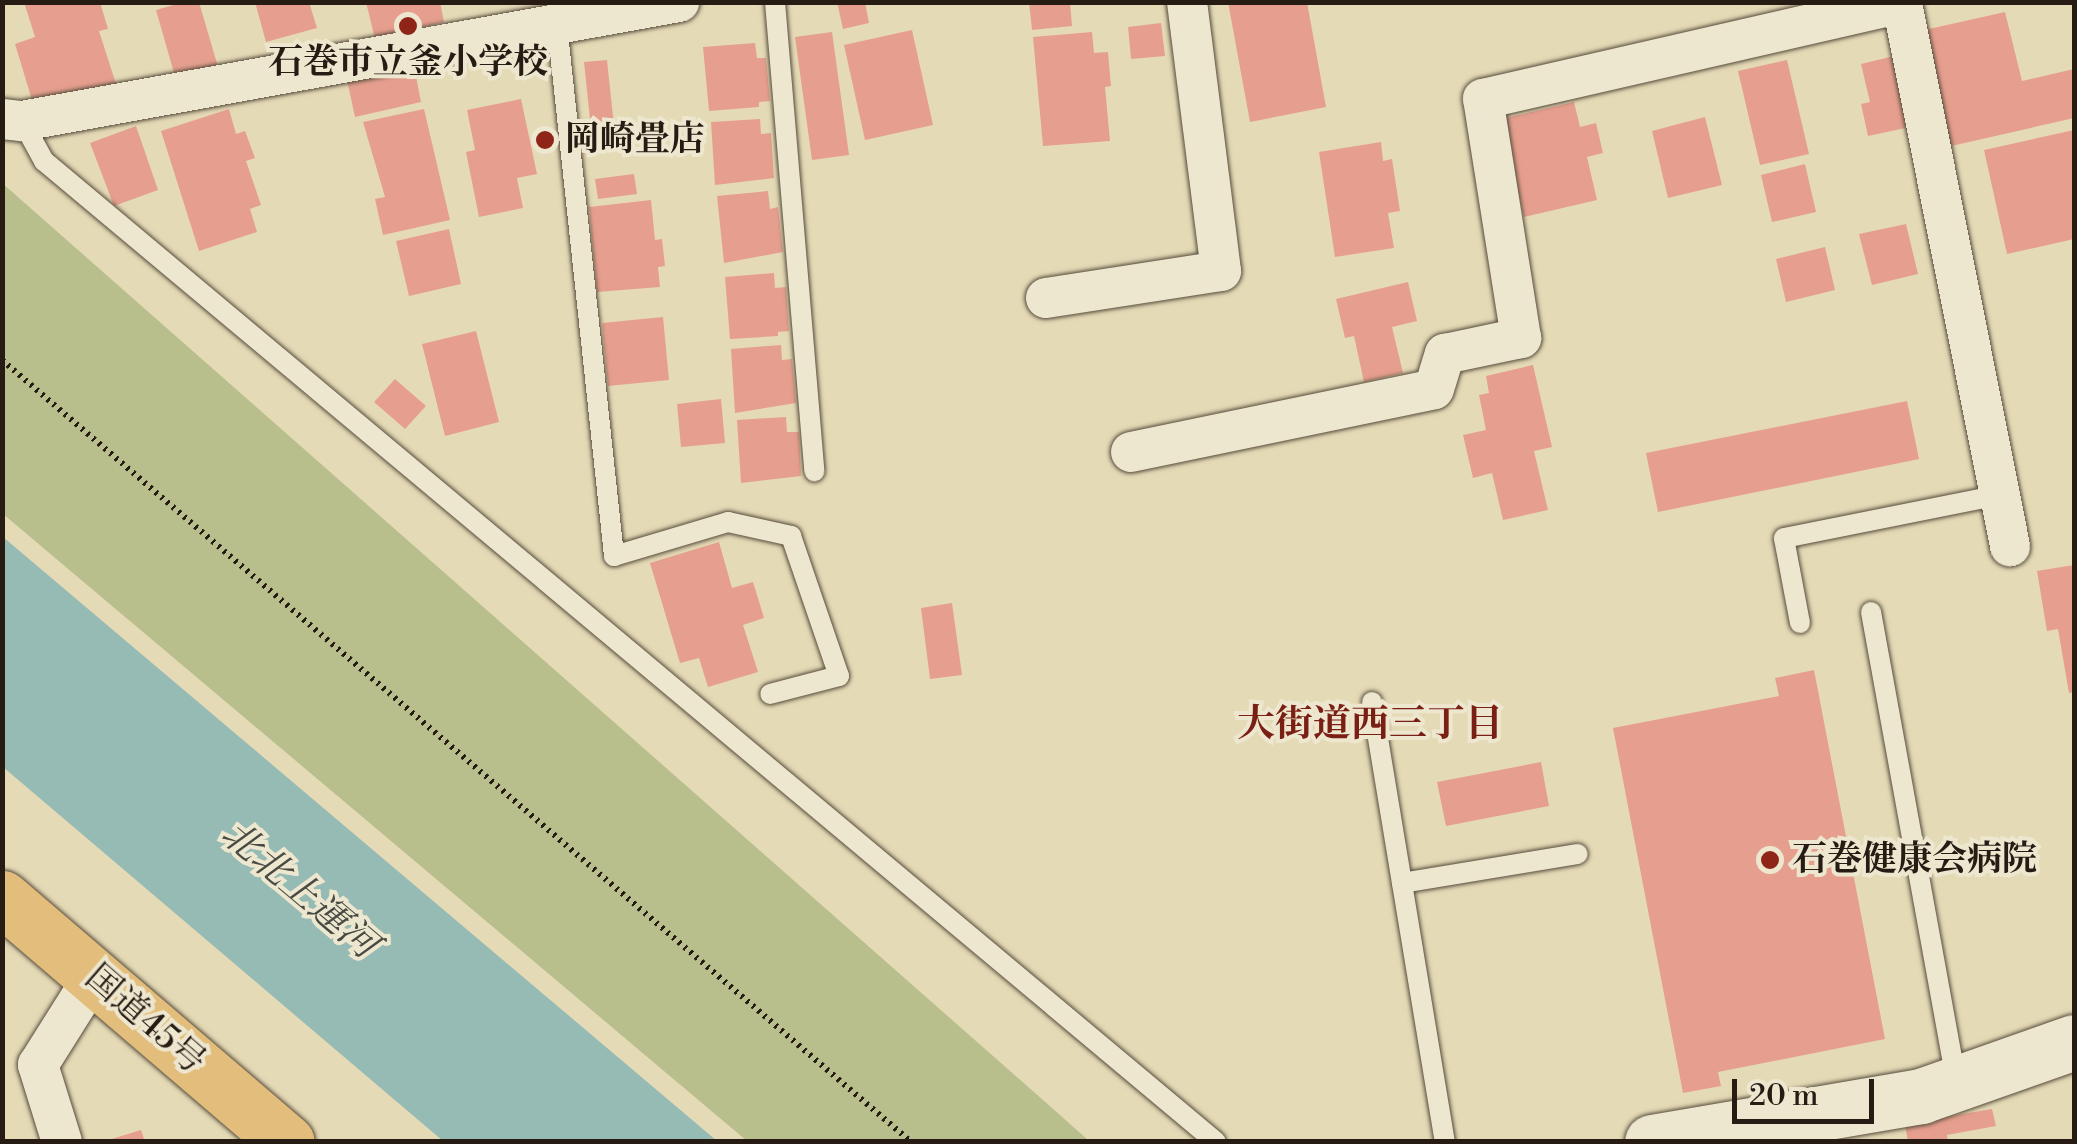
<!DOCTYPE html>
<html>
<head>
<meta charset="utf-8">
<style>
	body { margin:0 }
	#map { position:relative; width:2077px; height:1144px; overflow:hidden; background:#e5dab6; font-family:"Libre Bodoni","Noto Serif JP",serif }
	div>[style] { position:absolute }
	.green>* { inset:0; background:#b8be8c }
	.water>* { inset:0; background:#96bab4 }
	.building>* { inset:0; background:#e69f8e }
	.path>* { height:6px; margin-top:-3px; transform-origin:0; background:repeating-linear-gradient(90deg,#271c14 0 2.5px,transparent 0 7.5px) }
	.roads { filter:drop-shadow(0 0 2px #564c3c) drop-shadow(0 0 2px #564c3c) }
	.lane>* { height:20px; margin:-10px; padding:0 10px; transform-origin:10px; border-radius:10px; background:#eee7d0 }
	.street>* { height:40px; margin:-20px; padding:0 20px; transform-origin:20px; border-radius:20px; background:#eee7d0 }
	.secondary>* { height:55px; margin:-27.5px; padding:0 27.5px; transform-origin:27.5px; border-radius:27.5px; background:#eee7d0 }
	.highway>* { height:55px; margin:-27.5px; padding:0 27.5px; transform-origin:27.5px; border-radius:27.5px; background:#e2bd7b }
	.dots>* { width:28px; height:28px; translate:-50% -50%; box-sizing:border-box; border:5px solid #eee7d0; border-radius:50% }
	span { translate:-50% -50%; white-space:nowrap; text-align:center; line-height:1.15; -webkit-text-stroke:8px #eee7d0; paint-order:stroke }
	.poi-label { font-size:35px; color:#271c14; font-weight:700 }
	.left { translate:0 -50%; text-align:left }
	.street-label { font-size:35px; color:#271c14 }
	.neighbourhood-label { font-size:38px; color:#7a1f14; font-weight:700 }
	.water-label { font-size:38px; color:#484b44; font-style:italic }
	.frame { position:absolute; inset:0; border:5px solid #271c14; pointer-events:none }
	.scale { position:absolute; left:1732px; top:1079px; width:142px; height:45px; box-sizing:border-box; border:5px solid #271c14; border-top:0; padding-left:12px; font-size:30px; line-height:35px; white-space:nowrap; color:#271c14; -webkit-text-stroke:8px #eee7d0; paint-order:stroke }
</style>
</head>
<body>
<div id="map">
	<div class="green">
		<div style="clip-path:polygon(2px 183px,1060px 1115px,1089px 1141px,747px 1141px,3px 514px)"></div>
	</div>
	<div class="water">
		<div style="clip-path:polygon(2px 537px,3px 537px,717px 1141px,443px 1141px,3px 767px)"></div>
	</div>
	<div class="building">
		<div style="clip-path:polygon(24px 2px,100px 2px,108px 29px,99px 31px,116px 84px,35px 110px,15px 44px,35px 37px)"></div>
		<div style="clip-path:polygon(184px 2px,199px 2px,218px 67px,176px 80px,156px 10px)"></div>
		<div style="clip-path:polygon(255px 2px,309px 2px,317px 28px,266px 42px)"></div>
		<div style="clip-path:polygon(366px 2px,440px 2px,444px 22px,375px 39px)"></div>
		<div style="clip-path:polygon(837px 2px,865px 2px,869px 23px,843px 29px)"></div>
		<div style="clip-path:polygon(1029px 2px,1070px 2px,1072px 26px,1032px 30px)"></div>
		<div style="clip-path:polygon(1228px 2px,1307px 2px,1326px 107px,1250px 122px)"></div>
		<div style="clip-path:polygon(2005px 12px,2022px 81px,2074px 69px,2074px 118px,1947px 147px,1920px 31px)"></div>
		<div style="clip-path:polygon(1161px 23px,1165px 56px,1131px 59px,1128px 27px)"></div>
		<div style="clip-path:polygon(912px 30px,933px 125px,865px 140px,844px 45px)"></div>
		<div style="clip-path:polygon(832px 32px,849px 155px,812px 160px,795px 37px)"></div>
		<div style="clip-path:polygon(1092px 32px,1094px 53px,1108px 52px,1111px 86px,1105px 87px,1110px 141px,1043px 146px,1033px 37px)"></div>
		<div style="clip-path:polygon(755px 43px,757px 58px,766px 58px,770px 101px,759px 102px,759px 107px,709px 111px,703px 47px)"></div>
		<div style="clip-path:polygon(1894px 56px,1910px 127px,1868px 136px,1861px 104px,1870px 102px,1861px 64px)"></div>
		<div style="clip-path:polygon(607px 60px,615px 135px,592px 138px,584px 62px)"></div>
		<div style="clip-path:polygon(1787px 60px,1809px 154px,1760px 165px,1738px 71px)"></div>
		<div style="clip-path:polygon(414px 66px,421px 102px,355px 117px,347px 80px)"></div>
		<div style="clip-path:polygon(521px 99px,537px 174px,517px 178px,523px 208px,479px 217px,466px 152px,475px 150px,467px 110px)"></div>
		<div style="clip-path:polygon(1574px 102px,1580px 127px,1596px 123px,1603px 153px,1587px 157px,1597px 200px,1524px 217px,1501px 119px)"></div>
		<div style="clip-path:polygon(229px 109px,236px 134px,245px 131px,255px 158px,246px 161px,261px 205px,250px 209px,257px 232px,199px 251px,161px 131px)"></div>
		<div style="clip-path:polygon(424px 109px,450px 220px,383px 235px,375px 199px,385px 197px,363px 122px)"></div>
		<div style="clip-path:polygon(1705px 117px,1722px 185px,1668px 198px,1652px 131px)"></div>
		<div style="clip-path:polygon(760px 119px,761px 134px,771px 133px,774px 178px,715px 185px,711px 122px)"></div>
		<div style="clip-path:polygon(136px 126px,158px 190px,114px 206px,90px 143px)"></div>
		<div style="clip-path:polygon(2074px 130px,2074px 239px,2007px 254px,1984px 150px)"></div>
		<div style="clip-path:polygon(1381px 142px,1383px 161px,1392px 159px,1400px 211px,1388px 213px,1394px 248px,1335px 257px,1319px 152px)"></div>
		<div style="clip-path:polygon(1805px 164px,1816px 212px,1772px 222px,1761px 175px)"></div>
		<div style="clip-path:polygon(634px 174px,637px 194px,598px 199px,595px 179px)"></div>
		<div style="clip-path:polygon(768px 191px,770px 209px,778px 207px,783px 252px,724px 263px,717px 196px)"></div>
		<div style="clip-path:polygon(651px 200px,655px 240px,662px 239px,665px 266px,658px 267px,660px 287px,597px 292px,589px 207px)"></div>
		<div style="clip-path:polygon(1906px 224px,1918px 274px,1872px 285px,1859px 234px)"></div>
		<div style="clip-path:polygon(449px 229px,461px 284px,409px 296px,396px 241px)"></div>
		<div style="clip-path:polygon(1825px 247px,1835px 290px,1786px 302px,1776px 259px)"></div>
		<div style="clip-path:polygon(774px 273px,775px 288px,786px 287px,789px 331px,778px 332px,778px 336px,730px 339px,725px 277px)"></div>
		<div style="clip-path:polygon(1408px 282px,1417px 321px,1392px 327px,1403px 373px,1364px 382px,1354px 336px,1345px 338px,1336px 299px)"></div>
		<div style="clip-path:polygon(663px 317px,669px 380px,608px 386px,602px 323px)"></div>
		<div style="clip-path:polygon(476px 331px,499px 422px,445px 436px,422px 344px)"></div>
		<div style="clip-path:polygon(781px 345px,782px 360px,792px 359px,796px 403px,735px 413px,731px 349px)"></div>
		<div style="clip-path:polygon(1533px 365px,1552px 447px,1534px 451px,1548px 510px,1503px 520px,1492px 473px,1473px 478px,1463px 435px,1486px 430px,1479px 395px,1489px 393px,1486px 376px)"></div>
		<div style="clip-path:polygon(395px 379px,426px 406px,405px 429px,374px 402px)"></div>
		<div style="clip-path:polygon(721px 399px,725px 443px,681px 447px,677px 404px)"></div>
		<div style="clip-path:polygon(1907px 401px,1919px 459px,1658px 512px,1646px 453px)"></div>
		<div style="clip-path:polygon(786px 417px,787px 432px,799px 432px,801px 476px,741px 483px,737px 420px)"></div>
		<div style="clip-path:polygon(719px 542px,732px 588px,753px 582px,764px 618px,743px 625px,758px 672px,708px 687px,699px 658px,680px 663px,650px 563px)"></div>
		<div style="clip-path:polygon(2074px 565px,2074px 692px,2069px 693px,2058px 629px,2047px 631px,2037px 571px)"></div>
		<div style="clip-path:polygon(952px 603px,962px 675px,930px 679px,921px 608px)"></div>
		<div style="clip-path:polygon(1814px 670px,1885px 1039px,1718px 1072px,1721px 1086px,1683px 1093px,1613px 728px,1779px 696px,1775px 678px)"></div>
		<div style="clip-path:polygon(1541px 762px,1549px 806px,1446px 826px,1437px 782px)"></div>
		<div style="clip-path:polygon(1992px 1109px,1996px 1126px,1947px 1135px,1948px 1142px,1908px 1142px,1905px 1124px)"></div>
		<div style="clip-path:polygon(141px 1130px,145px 1142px,105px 1142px,105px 1141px)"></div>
	</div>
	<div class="path">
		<div style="left:2px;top:360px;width:1199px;rotate:40.7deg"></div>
	</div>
	<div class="roads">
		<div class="lane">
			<div style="left:775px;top:2px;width:471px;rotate:85.2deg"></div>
			<div style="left:557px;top:24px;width:535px;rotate:83.88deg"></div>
			<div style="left:614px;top:556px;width:119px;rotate:-16.6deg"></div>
			<div style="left:728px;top:522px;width:65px;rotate:12.5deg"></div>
			<div style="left:791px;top:536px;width:148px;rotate:71.1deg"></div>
			<div style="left:839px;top:676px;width:71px;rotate:165.4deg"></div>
			<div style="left:22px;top:121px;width:46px;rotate:61.2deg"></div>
			<div style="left:44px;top:161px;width:1528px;rotate:39.93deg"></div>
			<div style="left:1871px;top:612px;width:478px;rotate:79.7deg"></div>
			<div style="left:1800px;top:623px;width:86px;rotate:-100.7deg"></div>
			<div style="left:1784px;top:538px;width:220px;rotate:-11.3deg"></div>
			<div style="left:1372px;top:702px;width:446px;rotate:80.6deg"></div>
			<div style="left:1402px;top:883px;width:178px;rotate:-9.4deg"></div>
		</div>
		<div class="street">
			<div style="left:2px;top:119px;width:20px;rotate:6deg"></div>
			<div style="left:22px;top:121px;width:668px;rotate:-10.27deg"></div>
			<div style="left:1046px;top:298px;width:177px;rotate:-8.8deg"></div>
			<div style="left:1221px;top:271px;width:271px;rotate:-97.2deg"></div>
			<div style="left:1131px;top:452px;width:309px;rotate:-11.7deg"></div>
			<div style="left:1434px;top:389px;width:37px;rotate:-73deg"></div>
			<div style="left:1445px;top:354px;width:78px;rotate:-11.9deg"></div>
			<div style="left:1521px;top:338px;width:242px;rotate:-99deg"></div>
			<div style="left:1483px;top:99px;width:430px;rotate:-12.9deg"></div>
			<div style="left:1902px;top:3px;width:554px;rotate:78.75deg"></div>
			<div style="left:62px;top:1142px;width:81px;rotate:-107.3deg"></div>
			<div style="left:38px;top:1065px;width:105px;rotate:-57.8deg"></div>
		</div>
		<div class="secondary">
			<div style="left:1652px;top:1142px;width:273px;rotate:-9.7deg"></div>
			<div style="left:1921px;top:1096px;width:162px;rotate:-19.4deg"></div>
		</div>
		<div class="highway">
			<div style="left:2px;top:898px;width:375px;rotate:40.6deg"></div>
		</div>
	</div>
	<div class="dots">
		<div style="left:408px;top:26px;background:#8f2418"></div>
		<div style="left:545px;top:140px;background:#8f2418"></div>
		<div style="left:1770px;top:860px;background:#8f2418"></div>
	</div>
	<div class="poi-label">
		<span style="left:408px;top:63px">石巻市立釜小学校</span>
		<span class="left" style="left:565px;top:140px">岡崎畳店</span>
		<span class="left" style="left:1792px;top:860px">石巻健康会病院</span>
	</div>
	<div class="street-label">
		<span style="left:145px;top:1020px;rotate:41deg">国道45号</span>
	</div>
	<div class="neighbourhood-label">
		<span style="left:1370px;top:725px">大街道西三丁目</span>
	</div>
	<div class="water-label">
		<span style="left:299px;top:890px;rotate:40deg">北北上運河</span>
	</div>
	<div class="frame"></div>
	<div class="scale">20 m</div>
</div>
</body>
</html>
